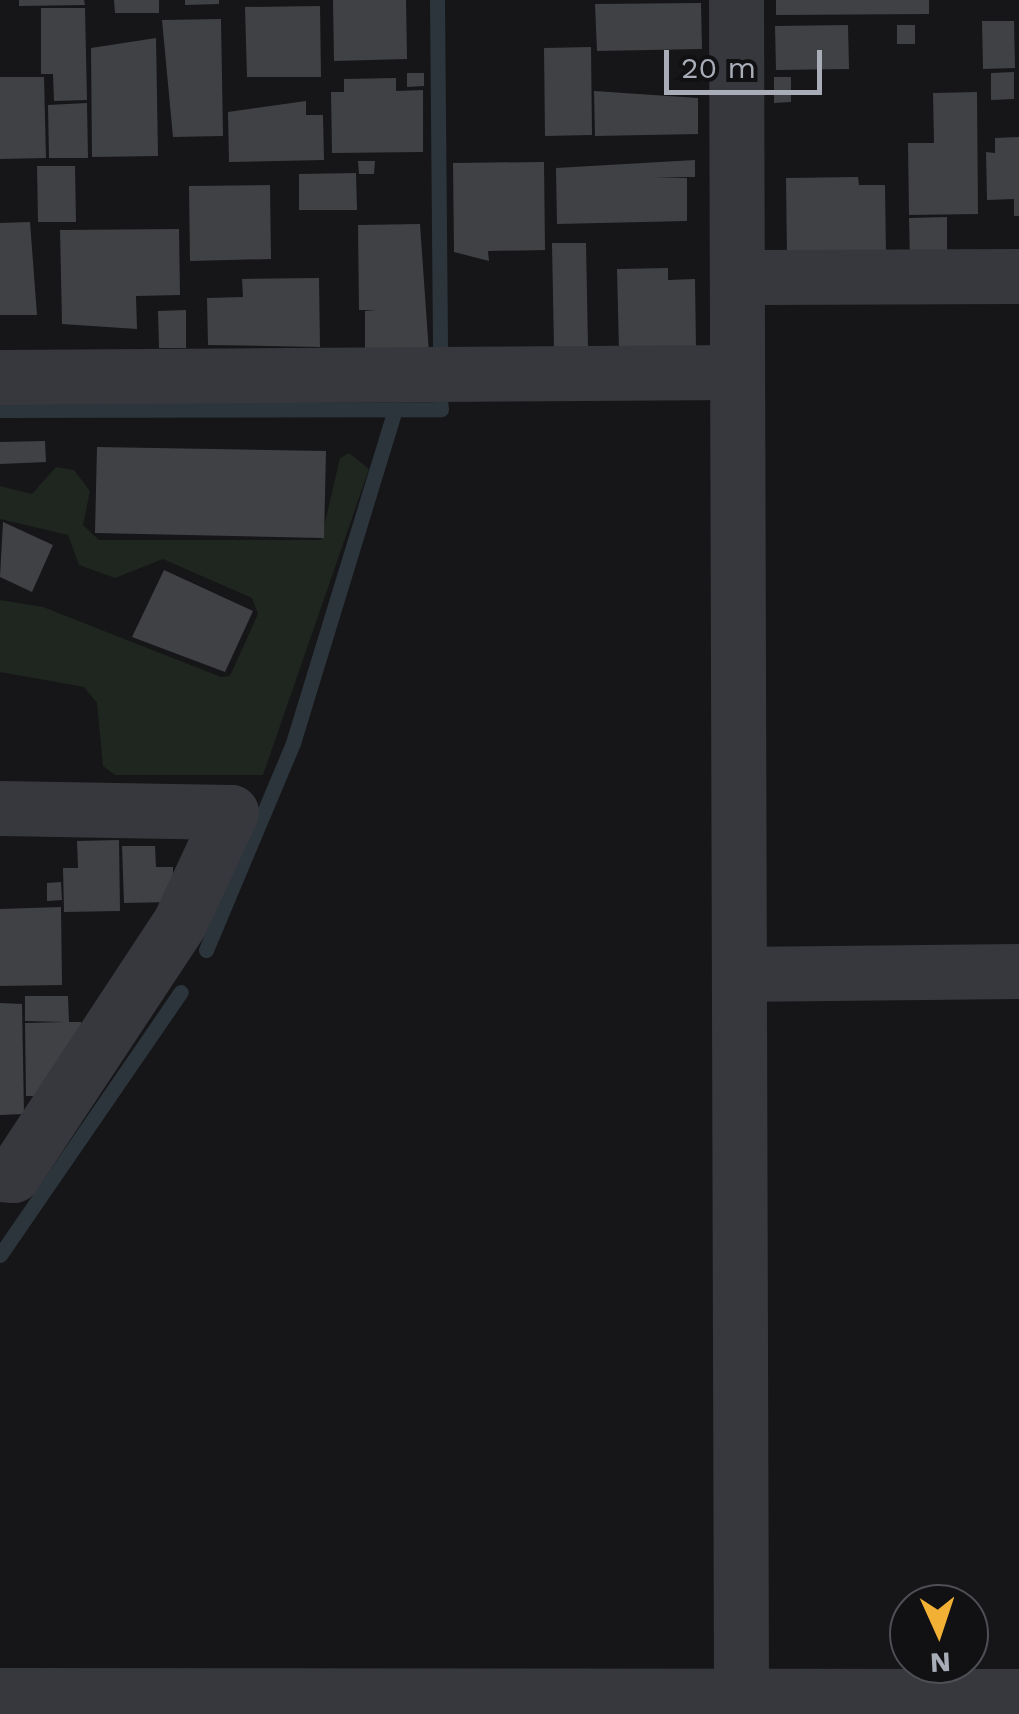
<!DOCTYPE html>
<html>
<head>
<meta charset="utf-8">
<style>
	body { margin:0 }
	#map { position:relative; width:1019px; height:1714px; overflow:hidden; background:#161618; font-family:"Work Sans",sans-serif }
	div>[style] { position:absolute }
	.green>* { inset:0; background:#1e261f }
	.stream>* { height:15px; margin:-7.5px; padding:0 7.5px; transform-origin:7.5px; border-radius:7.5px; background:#2c353c }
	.building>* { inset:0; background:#404145 }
	.minor>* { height:55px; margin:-27.5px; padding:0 27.5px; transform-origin:27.5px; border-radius:27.5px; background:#37383d }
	span { translate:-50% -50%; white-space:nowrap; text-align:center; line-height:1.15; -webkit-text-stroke:8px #111113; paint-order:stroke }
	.north { position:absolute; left:889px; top:1584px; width:100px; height:100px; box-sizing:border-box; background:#111113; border:2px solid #4d4f55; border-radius:50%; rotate:177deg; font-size:28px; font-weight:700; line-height:40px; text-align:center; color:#a8adb8 }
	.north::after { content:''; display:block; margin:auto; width:35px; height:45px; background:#f2b134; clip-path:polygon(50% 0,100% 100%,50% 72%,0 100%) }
	.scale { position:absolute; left:664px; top:50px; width:158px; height:45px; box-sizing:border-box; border:5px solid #a8adb8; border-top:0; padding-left:12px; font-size:30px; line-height:35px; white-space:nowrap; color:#a8adb8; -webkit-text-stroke:8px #111113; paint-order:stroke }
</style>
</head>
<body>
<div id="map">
	<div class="green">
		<div style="clip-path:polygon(349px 453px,369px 469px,263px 775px,115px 775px,103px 766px,97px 703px,84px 687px,0 672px,0 600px,43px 607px,221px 677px,230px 676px,258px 614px,252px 598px,163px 559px,115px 578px,79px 565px,68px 535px,0 519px,0 486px,32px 494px,56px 467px,74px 470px,90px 491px,83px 525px,99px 540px,321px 540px,340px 458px)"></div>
	</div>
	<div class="stream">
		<div style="left:437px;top:0;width:355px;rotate:89.5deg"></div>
		<div style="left:0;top:410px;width:441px;rotate:-0.1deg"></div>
		<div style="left:441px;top:409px;width:8px;rotate:-97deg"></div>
		<div style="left:206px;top:950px;width:225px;rotate:-67.2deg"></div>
		<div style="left:293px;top:743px;width:349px;rotate:-73deg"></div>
		<div style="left:0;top:1255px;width:319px;rotate:-55.5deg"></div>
	</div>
	<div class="building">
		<div style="clip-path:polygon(19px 0,84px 0,85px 5px,19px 6px)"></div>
		<div style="clip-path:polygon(114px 0,159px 0,159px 13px,115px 13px)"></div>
		<div style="clip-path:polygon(185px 0,219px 0,219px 4px,185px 5px)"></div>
		<div style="clip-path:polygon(333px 0,406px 0,407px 59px,334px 61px)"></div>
		<div style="clip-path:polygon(776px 0,929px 0,929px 14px,776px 15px)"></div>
		<div style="clip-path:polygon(701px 3px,702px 49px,597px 51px,595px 4px)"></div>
		<div style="clip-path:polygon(320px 6px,321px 77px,247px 77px,245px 7px)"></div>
		<div style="clip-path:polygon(41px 8px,85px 8px,87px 100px,54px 101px,53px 74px,41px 74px)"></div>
		<div style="clip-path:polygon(221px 19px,223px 136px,173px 137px,162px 20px)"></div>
		<div style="clip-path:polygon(982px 21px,1014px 21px,1015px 68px,983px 69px)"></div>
		<div style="clip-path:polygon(848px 25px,849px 69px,776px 70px,775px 26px)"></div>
		<div style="clip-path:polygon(897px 25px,915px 25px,915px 44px,897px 44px)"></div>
		<div style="clip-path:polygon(156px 38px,158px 156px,92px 157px,91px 48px)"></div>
		<div style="clip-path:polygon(591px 47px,592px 135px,545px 136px,544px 48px)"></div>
		<div style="clip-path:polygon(1014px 72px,1014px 99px,991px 100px,991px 73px)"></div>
		<div style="clip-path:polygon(407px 73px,424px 73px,424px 86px,407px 87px)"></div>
		<div style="clip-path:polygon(0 77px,44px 77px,46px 158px,0 159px)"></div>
		<div style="clip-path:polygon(774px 77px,791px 77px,791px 102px,774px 103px)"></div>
		<div style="clip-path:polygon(396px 78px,396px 91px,423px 90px,423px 152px,332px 153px,331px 92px,344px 92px,344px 79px)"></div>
		<div style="clip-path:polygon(594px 91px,698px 98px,698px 134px,595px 136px)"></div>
		<div style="clip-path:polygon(977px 92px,978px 214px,909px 215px,908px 143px,934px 143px,933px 93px)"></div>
		<div style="clip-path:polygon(306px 101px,306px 115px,323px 115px,324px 160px,229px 162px,228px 112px)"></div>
		<div style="clip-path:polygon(87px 103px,88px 158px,49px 158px,48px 105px)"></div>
		<div style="clip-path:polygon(1019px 137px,1019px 216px,1014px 216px,1014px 199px,987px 200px,986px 152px,995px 153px,995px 138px)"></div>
		<div style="clip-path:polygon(695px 160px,695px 177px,654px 177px,687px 178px,687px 221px,557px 224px,556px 168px)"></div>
		<div style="clip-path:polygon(358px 161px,375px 161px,374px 174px,359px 174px)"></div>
		<div style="clip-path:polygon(544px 162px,545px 250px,488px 251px,489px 261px,454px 252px,453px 163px)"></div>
		<div style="clip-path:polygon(37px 166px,75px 166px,76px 222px,38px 222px)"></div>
		<div style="clip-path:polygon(356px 173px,357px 210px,299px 210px,299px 174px)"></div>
		<div style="clip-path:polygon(858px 177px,859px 185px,885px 185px,886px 256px,787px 257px,786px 178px)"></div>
		<div style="clip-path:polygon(270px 185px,271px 259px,190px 261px,189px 186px)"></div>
		<div style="clip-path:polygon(947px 217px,947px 260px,910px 260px,909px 218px)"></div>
		<div style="clip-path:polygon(30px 222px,37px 315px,0 315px,0 223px)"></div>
		<div style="clip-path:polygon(420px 224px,429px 353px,365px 353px,365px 311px,376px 310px,359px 310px,358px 225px)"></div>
		<div style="clip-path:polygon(179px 229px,180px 295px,136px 296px,137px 329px,62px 324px,60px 230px)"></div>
		<div style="clip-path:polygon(552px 243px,586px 243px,588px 347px,554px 348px)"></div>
		<div style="clip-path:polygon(668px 268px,668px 280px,695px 279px,696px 349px,619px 350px,617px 269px)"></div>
		<div style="clip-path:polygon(319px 278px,320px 347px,208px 345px,207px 298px,243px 297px,242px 279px)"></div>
		<div style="clip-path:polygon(186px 310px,186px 348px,159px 348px,158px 311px)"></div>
		<div style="clip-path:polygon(45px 441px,46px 462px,0 464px,0 442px)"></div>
		<div style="clip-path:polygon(97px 447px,326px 451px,324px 538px,95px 533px)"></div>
		<div style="clip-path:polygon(3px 522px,53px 545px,32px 592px,0 577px)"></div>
		<div style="clip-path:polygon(164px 570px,253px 611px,225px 672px,132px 637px)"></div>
		<div style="clip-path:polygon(119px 840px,120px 911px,64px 912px,63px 868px,78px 868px,77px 841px)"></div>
		<div style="clip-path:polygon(122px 846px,155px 846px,156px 867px,173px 867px,173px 902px,124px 903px)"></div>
		<div style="clip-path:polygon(61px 882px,62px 900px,47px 901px,47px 883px)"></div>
		<div style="clip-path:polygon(61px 907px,62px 985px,0 986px,0 909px)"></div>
		<div style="clip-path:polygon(25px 996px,68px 996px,69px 1022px,81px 1022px,81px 1070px,58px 1096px,26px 1096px,25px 1023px,65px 1022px,25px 1021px)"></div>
		<div style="clip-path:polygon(0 1003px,22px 1004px,24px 1114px,0 1115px)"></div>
	</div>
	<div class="minor">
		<div style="left:736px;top:0;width:1714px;rotate:89.83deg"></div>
		<div style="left:737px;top:277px;width:282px;rotate:-0.2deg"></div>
		<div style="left:0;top:377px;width:737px;rotate:-0.39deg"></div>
		<div style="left:0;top:808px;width:231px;rotate:1deg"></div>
		<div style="left:231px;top:812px;width:121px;rotate:114.9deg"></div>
		<div style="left:180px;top:922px;width:303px;rotate:123.4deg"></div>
		<div style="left:13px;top:1175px;width:13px;rotate:-176deg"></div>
		<div style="left:739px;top:974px;width:280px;rotate:-0.6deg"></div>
		<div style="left:0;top:1695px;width:1019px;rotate:0.06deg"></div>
	</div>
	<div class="north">N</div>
	<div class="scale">20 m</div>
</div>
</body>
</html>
